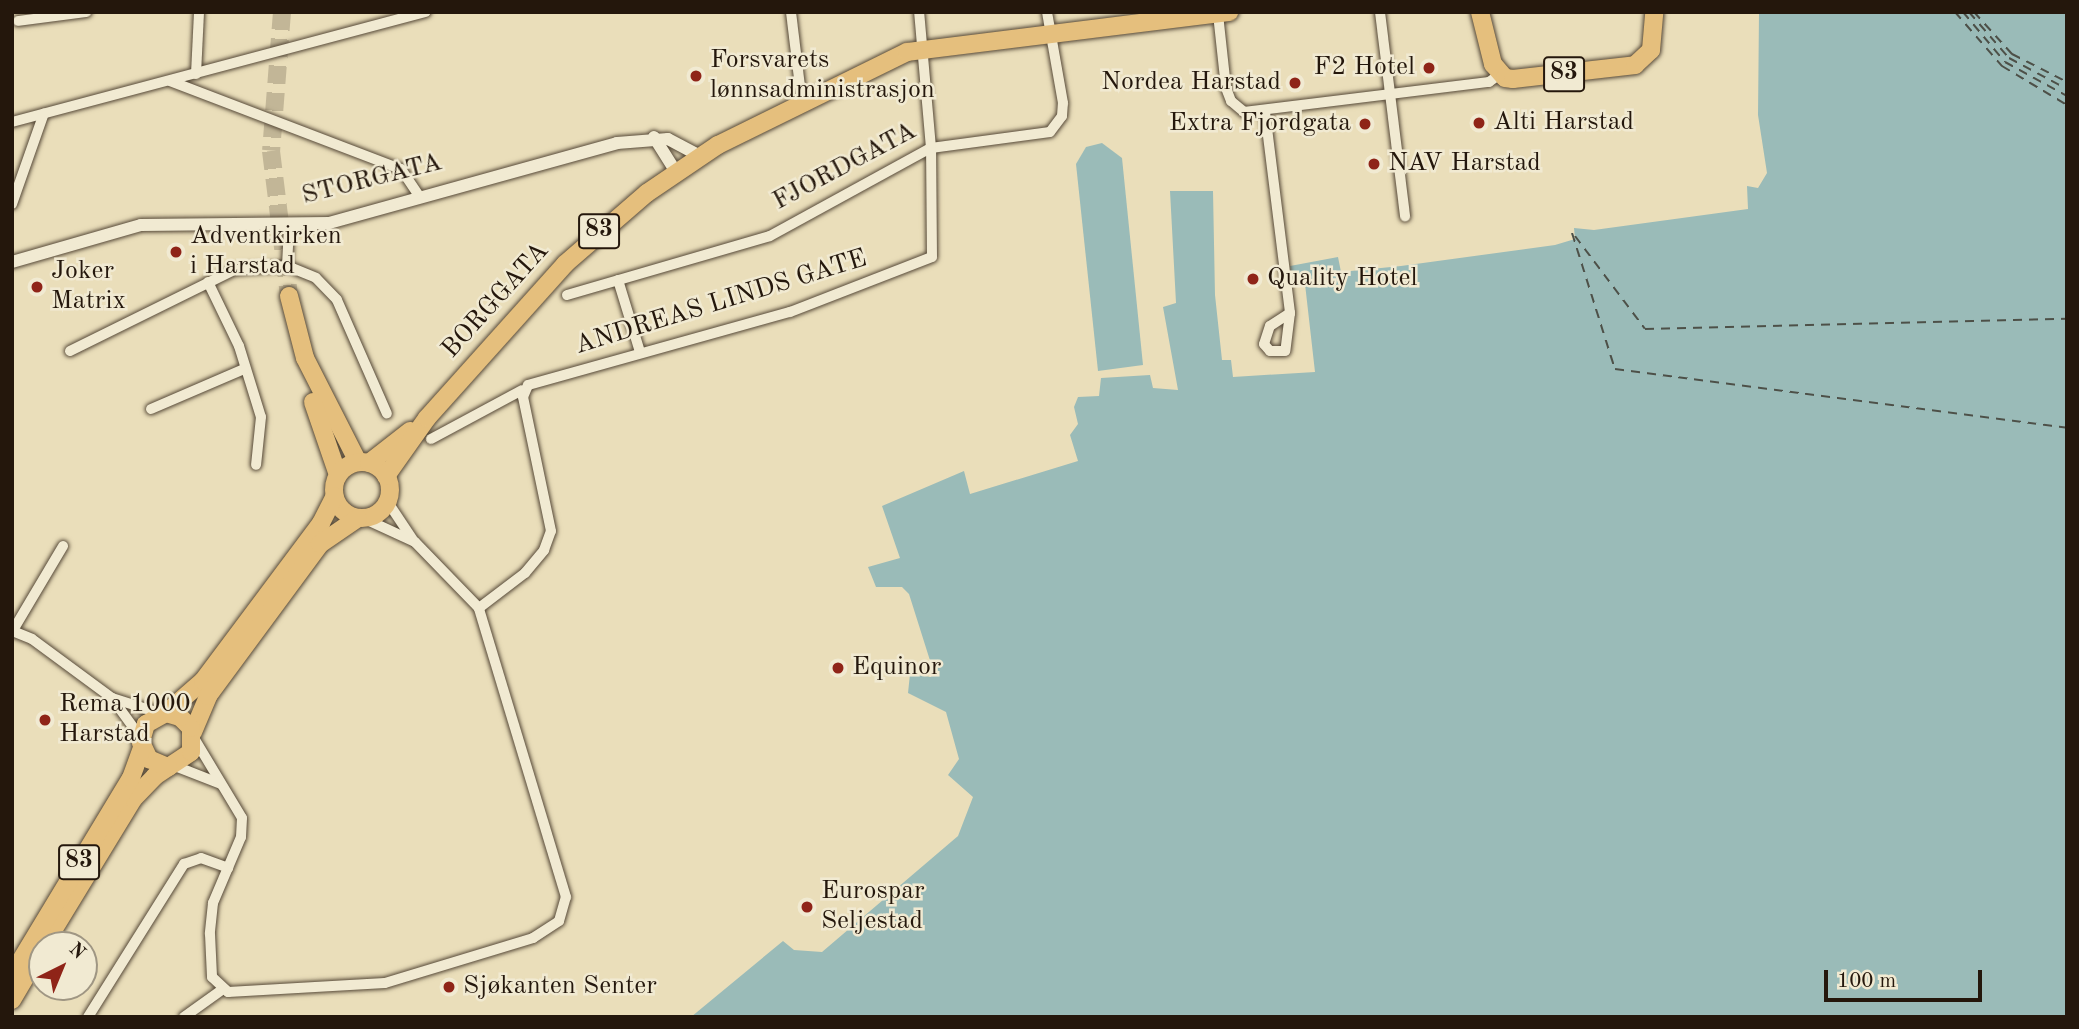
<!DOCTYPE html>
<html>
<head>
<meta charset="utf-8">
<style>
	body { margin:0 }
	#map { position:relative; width:2079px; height:1029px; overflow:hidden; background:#eadeba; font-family:"Old Standard TT",serif }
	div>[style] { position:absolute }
	.water>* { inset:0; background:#9abbb8 }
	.ferry>* { height:2px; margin-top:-1px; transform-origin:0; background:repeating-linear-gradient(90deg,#4d5048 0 9px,transparent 0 16px) }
	.trunk-tunnel>* { height:18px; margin-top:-9px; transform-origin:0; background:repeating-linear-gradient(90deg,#c2b697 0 18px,transparent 0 27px) }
	.roads { filter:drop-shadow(0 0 2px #564938) drop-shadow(0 0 2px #564938) }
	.minor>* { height:10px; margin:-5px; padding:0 5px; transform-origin:5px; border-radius:5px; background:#f1ead2 }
	.tertiary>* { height:12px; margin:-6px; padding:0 6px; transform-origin:6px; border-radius:6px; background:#f1ead2 }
	.trunk>* { height:18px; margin:-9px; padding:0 9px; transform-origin:9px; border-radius:9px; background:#e5bf7d }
	.trunk>.ring { margin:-9px; padding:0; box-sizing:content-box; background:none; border:18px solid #e5bf7d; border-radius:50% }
	.dots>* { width:19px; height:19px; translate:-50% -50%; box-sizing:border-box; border:4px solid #f1ead2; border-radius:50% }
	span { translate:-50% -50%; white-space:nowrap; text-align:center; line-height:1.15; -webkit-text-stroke:5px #f1ead2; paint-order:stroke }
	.shield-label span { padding:2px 5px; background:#f1ead2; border:2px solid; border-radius:5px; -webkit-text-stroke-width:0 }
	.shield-label { font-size:24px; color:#24170c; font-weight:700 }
	.poi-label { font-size:26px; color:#24170c }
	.left { translate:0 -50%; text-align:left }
	.right { translate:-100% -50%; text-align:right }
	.street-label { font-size:26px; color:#24170c }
	.frame { position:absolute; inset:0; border:14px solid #24170c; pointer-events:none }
	.north { position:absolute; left:28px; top:931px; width:70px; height:70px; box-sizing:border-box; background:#f1ead2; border:2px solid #9f9683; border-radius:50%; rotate:43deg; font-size:19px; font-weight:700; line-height:28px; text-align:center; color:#24170c }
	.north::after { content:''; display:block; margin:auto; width:24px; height:32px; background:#8f2418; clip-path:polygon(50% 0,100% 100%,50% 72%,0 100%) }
	.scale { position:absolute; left:1824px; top:970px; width:158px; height:32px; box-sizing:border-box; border:4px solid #24170c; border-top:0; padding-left:9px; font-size:21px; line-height:24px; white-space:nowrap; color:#24170c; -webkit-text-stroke:5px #f1ead2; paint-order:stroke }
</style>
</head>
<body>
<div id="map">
	<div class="water">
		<div style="clip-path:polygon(1759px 12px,2067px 12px,2067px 1017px,691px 1017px,783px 941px,794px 950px,822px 952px,958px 836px,973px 797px,948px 775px,959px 759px,946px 712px,908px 693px,910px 674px,931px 677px,933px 670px,909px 594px,902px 587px,876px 587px,868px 567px,900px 558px,882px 506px,964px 471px,970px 494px,1078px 461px,1070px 435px,1078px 424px,1074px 407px,1078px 397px,1099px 396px,1101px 378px,1150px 375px,1153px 388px,1178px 390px,1163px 307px,1176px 303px,1170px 191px,1213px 191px,1215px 295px,1222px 360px,1231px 360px,1233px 377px,1315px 372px,1305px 284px,1292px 285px,1290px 266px,1338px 257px,1341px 272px,1401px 266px,1555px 245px,1575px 239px,1574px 228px,1594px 230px,1748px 209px,1747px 186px,1758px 188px,1767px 173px,1758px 115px)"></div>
		<div style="clip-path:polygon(1102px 143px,1122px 158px,1143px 365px,1098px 371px,1076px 164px,1086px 147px)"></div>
	</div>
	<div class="ferry">
		<div style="left:1955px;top:12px;width:72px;rotate:49deg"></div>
		<div style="left:2002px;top:66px;width:76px;rotate:31deg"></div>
		<div style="left:1963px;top:12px;width:65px;rotate:50deg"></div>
		<div style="left:2005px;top:62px;width:71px;rotate:28.7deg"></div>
		<div style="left:1969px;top:12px;width:61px;rotate:49deg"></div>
		<div style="left:2009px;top:58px;width:66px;rotate:28.1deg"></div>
		<div style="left:1974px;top:12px;width:57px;rotate:47.9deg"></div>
		<div style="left:2012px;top:54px;width:62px;rotate:27deg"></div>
		<div style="left:1572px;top:233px;width:143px;rotate:72.5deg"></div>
		<div style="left:1615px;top:369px;width:456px;rotate:7.4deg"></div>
		<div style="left:1575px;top:236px;width:116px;rotate:53deg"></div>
		<div style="left:1645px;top:329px;width:422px;rotate:-1.4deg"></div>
	</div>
	<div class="trunk-tunnel">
		<div style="left:282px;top:12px;width:139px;rotate:94.5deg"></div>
		<div style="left:271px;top:151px;width:146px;rotate:82.9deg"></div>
	</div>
	<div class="roads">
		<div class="minor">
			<div style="left:791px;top:12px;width:92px;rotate:83.1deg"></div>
			<div style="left:1380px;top:12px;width:206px;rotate:83deg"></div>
			<div style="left:1218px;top:14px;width:74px;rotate:83.8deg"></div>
			<div style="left:1226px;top:88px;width:14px;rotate:69deg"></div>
			<div style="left:1231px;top:101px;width:17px;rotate:40deg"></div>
			<div style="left:1244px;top:112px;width:247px;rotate:-7deg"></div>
			<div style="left:1489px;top:82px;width:14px;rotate:-36deg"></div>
			<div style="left:18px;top:21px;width:69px;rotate:-7.5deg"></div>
			<div style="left:196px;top:74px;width:62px;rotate:-87.2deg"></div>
			<div style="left:170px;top:81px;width:247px;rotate:20.9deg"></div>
			<div style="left:401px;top:169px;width:34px;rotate:56deg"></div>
			<div style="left:1265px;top:112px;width:203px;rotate:82.9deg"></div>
			<div style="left:1290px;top:313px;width:38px;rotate:97deg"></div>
			<div style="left:1285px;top:351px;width:15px;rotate:180deg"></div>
			<div style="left:1270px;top:351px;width:9px;rotate:-131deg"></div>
			<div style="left:1264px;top:344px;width:19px;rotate:-72deg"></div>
			<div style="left:1270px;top:326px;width:24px;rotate:-33deg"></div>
			<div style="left:12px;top:122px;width:428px;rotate:-14.9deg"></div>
			<div style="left:12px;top:204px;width:96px;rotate:-70.6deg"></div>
			<div style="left:287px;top:266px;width:31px;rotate:22deg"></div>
			<div style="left:316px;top:278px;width:30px;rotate:46deg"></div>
			<div style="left:337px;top:300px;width:124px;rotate:66.3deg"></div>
			<div style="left:618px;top:280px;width:75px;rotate:73deg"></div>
			<div style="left:208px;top:282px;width:71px;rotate:64.2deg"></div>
			<div style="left:239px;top:346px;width:74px;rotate:72.8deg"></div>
			<div style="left:261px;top:417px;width:48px;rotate:95.9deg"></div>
			<div style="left:567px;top:295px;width:211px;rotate:-16.2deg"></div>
			<div style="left:770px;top:236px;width:183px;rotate:-28.7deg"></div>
			<div style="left:931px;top:148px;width:120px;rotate:-7.7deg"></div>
			<div style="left:1050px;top:132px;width:20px;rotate:-53deg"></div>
			<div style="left:1062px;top:116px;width:13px;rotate:-86deg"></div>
			<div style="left:1063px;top:103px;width:92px;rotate:-100deg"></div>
			<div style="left:70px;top:351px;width:183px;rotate:-26.3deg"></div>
			<div style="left:234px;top:270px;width:53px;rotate:-4.3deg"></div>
			<div style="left:287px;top:266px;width:40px;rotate:-87.1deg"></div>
			<div style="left:151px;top:409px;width:101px;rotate:-23.3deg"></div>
			<div style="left:431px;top:439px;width:103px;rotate:-28.3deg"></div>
			<div style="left:387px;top:501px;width:47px;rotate:56.3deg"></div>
			<div style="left:479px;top:608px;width:58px;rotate:-37.3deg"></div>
			<div style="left:525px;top:573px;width:30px;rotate:-50deg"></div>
			<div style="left:544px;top:550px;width:20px;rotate:-70deg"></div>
			<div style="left:551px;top:531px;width:137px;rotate:-101.8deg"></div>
			<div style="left:523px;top:397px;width:13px;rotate:-67deg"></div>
			<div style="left:528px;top:385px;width:272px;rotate:-15.6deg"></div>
			<div style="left:790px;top:312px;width:152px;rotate:-21.2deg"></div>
			<div style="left:932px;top:257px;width:109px;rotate:-90.5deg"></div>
			<div style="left:931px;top:148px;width:137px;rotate:-95deg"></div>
			<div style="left:12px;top:632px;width:100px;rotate:-59.3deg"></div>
			<div style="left:15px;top:632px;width:18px;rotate:22deg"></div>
			<div style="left:32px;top:639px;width:99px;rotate:36.4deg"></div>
			<div style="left:112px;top:698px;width:52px;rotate:17.7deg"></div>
			<div style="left:112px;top:698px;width:49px;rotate:54.1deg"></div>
			<div style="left:194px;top:738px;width:93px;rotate:59deg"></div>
			<div style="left:242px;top:818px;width:19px;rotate:93deg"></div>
			<div style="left:241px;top:837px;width:72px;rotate:113deg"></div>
			<div style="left:213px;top:903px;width:31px;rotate:96deg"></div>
			<div style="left:210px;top:934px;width:43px;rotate:87.3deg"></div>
			<div style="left:212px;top:977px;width:22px;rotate:43deg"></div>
			<div style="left:228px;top:992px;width:157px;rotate:-3.3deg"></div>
			<div style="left:385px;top:983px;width:155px;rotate:-16.9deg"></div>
			<div style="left:533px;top:938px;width:31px;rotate:-33deg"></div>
			<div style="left:559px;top:921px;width:25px;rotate:-74deg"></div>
			<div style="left:566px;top:897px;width:302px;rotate:-106.8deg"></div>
			<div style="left:479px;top:608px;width:92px;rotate:-134.1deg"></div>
			<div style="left:415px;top:542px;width:57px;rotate:-155.2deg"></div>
			<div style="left:175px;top:766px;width:49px;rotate:21.4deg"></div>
			<div style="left:88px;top:1017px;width:181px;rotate:-57.9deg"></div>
			<div style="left:184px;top:864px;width:18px;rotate:-19deg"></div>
			<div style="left:201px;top:858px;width:29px;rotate:20deg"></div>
			<div style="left:184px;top:1017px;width:48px;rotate:-35.7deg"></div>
		</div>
		<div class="tertiary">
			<div style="left:654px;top:137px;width:41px;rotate:57.8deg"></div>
			<div style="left:12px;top:262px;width:134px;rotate:-16deg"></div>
			<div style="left:141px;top:225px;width:188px;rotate:-0.6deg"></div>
			<div style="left:329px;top:223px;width:299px;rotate:-15.5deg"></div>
			<div style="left:617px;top:143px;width:51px;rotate:-4.5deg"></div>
			<div style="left:668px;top:139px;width:36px;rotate:28deg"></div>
		</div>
		<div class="trunk">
			<div style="left:1480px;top:12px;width:54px;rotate:76deg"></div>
			<div style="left:1493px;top:64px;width:18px;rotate:49deg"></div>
			<div style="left:1505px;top:78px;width:8px;rotate:7deg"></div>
			<div style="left:1513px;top:79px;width:123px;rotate:-6.5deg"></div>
			<div style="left:1635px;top:65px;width:22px;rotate:-43deg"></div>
			<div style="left:1651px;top:50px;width:38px;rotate:-85deg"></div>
			<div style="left:289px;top:296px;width:64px;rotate:75.5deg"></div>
			<div style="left:305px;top:358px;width:117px;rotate:63deg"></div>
			<div style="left:313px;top:402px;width:77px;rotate:71.1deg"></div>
			<div class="ring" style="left:334px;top:462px;width:38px;height:38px"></div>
			<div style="left:369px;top:463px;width:52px;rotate:-38deg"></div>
			<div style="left:386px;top:476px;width:71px;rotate:-54.7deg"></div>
			<div style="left:427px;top:418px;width:207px;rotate:-48.1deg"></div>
			<div style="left:565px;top:264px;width:108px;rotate:-40.9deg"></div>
			<div style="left:647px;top:193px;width:86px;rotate:-34.1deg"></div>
			<div style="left:718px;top:145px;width:211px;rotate:-26.2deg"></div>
			<div style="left:907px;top:52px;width:325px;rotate:-7.1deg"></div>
			<div style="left:166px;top:713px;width:49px;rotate:-40.9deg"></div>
			<div style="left:203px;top:681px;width:197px;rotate:-53.2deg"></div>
			<div style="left:321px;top:523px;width:30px;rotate:-63deg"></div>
			<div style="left:193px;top:732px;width:39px;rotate:-67deg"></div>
			<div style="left:208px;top:696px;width:189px;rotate:-53.6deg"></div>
			<div style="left:320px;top:544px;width:46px;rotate:-34.4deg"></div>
			<div style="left:44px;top:945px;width:171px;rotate:-58.6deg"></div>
			<div style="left:133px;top:799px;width:32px;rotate:-46deg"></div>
			<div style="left:155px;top:776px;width:43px;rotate:-33.7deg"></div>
			<div style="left:191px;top:752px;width:24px;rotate:-90deg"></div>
			<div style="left:191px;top:728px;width:16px;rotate:-135deg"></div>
			<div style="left:180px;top:717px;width:15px;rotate:-164deg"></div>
			<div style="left:166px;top:713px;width:23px;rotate:151deg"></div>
			<div style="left:146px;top:724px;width:19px;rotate:106deg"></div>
			<div style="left:141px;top:742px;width:19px;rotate:65deg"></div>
			<div style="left:149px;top:759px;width:21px;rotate:23deg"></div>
			<div style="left:12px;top:975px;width:230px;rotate:-58.9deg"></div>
			<div style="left:131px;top:778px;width:33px;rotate:-70deg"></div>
			<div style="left:12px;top:1000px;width:59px;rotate:-59.5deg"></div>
		</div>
	</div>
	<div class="dots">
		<div style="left:1429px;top:68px;background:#8f2418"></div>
		<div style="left:696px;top:76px;background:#8f2418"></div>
		<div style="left:1295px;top:83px;background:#8f2418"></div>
		<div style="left:1479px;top:123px;background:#8f2418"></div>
		<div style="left:1365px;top:124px;background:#8f2418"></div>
		<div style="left:1374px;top:164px;background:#8f2418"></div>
		<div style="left:176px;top:252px;background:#8f2418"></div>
		<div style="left:1253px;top:279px;background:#8f2418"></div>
		<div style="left:37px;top:287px;background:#8f2418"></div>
		<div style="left:838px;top:668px;background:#8f2418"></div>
		<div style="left:45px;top:720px;background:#8f2418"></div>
		<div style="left:807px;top:907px;background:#8f2418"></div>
		<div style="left:449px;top:987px;background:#8f2418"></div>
	</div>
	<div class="shield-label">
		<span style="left:1564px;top:74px">83</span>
		<span style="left:599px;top:231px">83</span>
		<span style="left:79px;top:862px">83</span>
	</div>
	<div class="poi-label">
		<span class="left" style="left:710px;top:76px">Forsvarets<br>lønnsadministrasjon</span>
		<span class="right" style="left:1415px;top:68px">F2 Hotel</span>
		<span class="right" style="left:1281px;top:83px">Nordea Harstad</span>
		<span class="left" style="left:1493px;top:123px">Alti Harstad</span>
		<span class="right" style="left:1351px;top:124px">Extra Fjordgata</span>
		<span class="left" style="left:1388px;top:164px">NAV Harstad</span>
		<span class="left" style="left:190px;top:252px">Adventkirken<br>i Harstad</span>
		<span class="left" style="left:51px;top:287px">Joker<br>Matrix</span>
		<span class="left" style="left:1267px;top:279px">Quality Hotel</span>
		<span class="left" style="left:852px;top:668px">Equinor</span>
		<span class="left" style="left:59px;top:720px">Rema 1000<br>Harstad</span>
		<span class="left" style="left:821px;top:907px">Eurospar<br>Seljestad</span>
		<span class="left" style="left:463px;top:987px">Sjøkanten Senter</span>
	</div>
	<div class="street-label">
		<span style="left:845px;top:167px;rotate:-28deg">FJORDGATA</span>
		<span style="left:372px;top:180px;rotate:-14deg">STORGATA</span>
		<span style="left:496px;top:301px;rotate:-48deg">BORGGATA</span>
		<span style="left:721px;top:303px;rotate:-17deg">ANDREAS LINDS GATE</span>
	</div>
	<div class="frame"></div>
	<div class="north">N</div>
	<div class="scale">100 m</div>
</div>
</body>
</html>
